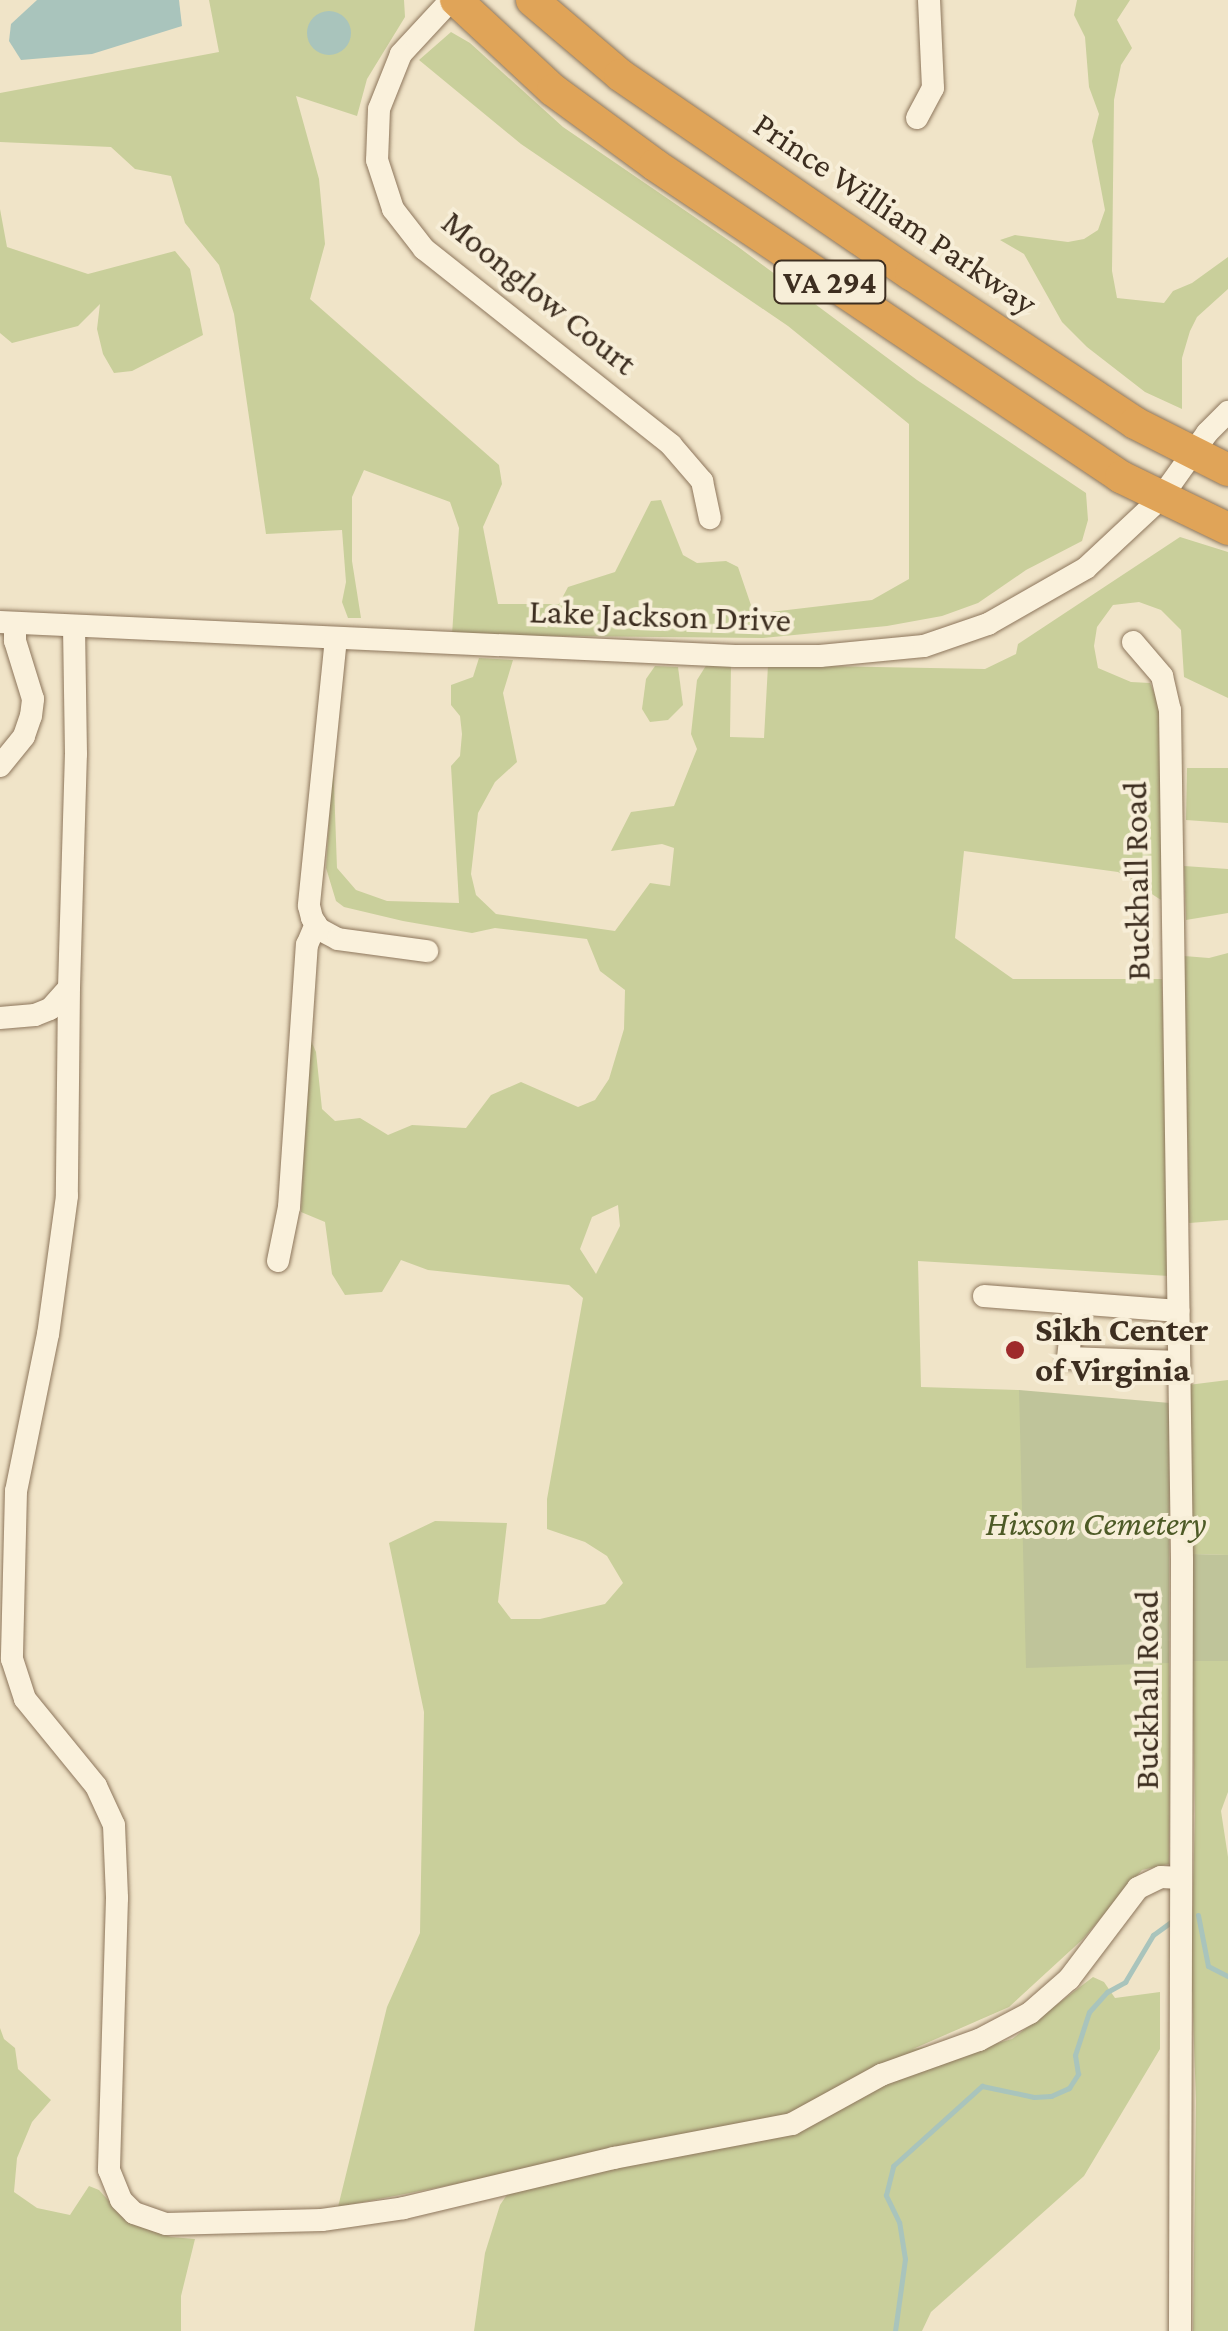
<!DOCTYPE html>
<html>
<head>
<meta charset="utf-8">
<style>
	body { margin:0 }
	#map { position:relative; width:1228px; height:2331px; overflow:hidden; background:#f0e4c8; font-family:"Crimson Pro",serif }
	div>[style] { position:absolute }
	.green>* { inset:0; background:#c9cf9b }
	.cemetery>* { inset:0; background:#bfc49a }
	.water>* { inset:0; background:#a9c4bc }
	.round { border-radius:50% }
	.stream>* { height:5px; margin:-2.5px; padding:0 2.5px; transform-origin:2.5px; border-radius:2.5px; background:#a9c4bc }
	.roads { filter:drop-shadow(0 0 2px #8d765c) drop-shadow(0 0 2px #8d765c) }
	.minor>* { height:22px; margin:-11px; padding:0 11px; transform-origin:11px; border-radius:11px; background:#faf1dc }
	.highway>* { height:32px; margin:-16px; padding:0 16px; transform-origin:16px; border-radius:16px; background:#e0a458 }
	.dots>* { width:28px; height:28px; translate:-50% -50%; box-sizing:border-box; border:5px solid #f7eed8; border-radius:50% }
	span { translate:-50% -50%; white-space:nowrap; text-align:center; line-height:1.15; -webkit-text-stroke:8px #f7eed8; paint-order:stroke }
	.shield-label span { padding:2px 8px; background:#f7eed8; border:2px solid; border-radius:8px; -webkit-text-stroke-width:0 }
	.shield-label { font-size:32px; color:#3d2e20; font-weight:700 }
	.street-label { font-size:35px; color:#3d2e20 }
	.poi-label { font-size:35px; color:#3d2e20; font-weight:700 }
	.left { translate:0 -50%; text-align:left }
	.park-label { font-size:35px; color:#4d5a26; font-style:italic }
</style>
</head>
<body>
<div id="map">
	<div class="green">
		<div style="clip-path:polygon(209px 0,404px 0,405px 17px,367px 79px,357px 116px,296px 96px,319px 179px,325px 244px,310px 299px,499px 465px,502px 484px,483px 527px,498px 604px,559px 604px,568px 587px,615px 572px,651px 501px,661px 500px,683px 555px,697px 563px,726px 561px,738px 567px,754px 614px,872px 600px,909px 579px,909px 424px,788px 326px,521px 144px,419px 60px,451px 32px,470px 43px,563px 127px,737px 246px,917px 380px,1086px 493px,1088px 520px,1082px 541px,1026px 570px,978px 603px,942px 616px,887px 626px,763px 638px,452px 635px,459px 528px,450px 502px,364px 470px,352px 497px,352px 561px,361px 618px,348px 618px,342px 602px,346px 582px,342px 530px,266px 534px,234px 314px,219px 265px,185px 223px,171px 176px,135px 169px,111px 147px,0 142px,0 93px,219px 52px)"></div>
		<div style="clip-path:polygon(1077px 0,1130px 0,1117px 20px,1132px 48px,1121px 65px,1114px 100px,1112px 271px,1117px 298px,1164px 303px,1173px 291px,1192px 283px,1228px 257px,1228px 289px,1197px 317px,1190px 331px,1182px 358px,1182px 409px,1145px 392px,1087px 347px,1062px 322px,1024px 254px,1000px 240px,1015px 235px,1068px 242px,1084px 239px,1098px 230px,1105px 210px,1092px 141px,1099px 114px,1089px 87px,1085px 37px,1074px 15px)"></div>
		<div style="clip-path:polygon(0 209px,7px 247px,88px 274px,175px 251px,190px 269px,203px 335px,132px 371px,114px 373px,103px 354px,97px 329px,100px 304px,78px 326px,12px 343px,0 333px)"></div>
		<div style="clip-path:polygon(evenodd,1180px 537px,1228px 552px,1228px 698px,1184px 677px,1181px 630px,1161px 610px,1139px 602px,1113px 605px,1097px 627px,1094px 646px,1098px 668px,1131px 682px,1150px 683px,1162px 711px,1161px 900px,1118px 872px,964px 851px,955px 938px,1013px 979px,1162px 979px,1169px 1276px,918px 1261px,921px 1387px,1019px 1390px,1102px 1655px,1169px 1663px,1170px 1762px,1169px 1864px,1142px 1870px,1083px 1939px,1009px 2007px,913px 2049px,946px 2043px,987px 2046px,1012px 2039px,1093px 1977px,1104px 1982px,1115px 1998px,1160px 1992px,1160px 2049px,1084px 2176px,931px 2312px,922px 2331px,474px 2331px,485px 2253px,500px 2205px,523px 2171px,338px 2207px,387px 2007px,420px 1933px,424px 1712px,389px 1543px,435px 1521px,507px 1523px,498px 1602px,511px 1619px,540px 1619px,605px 1604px,623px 1583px,607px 1556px,585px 1542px,547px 1529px,547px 1499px,583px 1298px,569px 1285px,428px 1270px,401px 1260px,382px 1292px,345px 1295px,332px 1274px,325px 1222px,301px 1212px,309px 1036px,316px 1052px,322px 1109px,335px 1121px,360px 1118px,388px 1135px,412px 1125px,466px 1128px,491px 1095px,521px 1082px,578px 1107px,595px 1100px,609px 1079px,624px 1029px,625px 990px,600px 971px,587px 939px,495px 928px,472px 933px,403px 921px,344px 907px,336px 901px,326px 868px,333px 757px,337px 868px,356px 890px,387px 901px,459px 903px,451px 766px,460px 756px,462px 734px,460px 716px,451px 705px,451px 685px,473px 677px,479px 658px,513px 660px,503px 693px,517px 762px,495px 782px,478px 813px,471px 874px,476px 895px,496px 914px,615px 931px,650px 883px,670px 886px,674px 848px,662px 844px,611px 851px,631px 812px,674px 806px,697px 749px,691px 734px,697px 680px,707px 664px,731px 665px,730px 737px,764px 738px,768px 665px,985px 669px,1016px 654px,1018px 644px,1180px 537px,618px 1205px,620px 1226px,596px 1274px,580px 1249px,592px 1217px,618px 1205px)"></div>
		<div style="clip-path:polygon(655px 666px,678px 667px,683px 705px,668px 720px,650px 722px,642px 709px,646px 679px)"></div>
		<div style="clip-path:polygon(1187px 768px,1228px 768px,1228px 823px,1186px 820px)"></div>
		<div style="clip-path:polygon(1184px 866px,1228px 869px,1228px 913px,1186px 920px)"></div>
		<div style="clip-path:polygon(1228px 953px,1228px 1220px,1189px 1223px,1184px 956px,1209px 958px)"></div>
		<div style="clip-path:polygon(1228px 1380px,1228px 1555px,1193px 1554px,1188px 1385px)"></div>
		<div style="clip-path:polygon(1192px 1661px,1228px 1661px,1228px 1792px,1221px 1811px,1228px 1857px,1228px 2331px,1193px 2331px,1196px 2101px,1191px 1960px,1195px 1815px)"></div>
		<div style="clip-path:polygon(0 2028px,4px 2039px,15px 2048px,18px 2069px,51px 2100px,32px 2122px,17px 2158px,14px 2192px,37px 2208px,70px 2215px,89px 2186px,99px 2190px,129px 2223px,171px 2237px,195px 2239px,181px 2296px,181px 2331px,0 2331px)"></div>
	</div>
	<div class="cemetery">
		<div style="clip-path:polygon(1019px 1390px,1170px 1403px,1169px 1663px,1026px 1668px)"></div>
		<div style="clip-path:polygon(1193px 1554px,1228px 1555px,1228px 1661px,1192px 1661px)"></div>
	</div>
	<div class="water">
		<div style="clip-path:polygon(37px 0,179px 0,182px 26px,92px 54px,21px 60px,9px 41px,11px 24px)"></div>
		<div class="round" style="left:307px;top:11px;width:44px;height:44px"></div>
	</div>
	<div class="stream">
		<div style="left:1198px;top:1915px;width:52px;rotate:78.9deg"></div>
		<div style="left:1208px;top:1966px;width:22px;rotate:27deg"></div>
		<div style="left:895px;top:2331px;width:73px;rotate:-82.1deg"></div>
		<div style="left:905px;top:2259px;width:37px;rotate:-99deg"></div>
		<div style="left:899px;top:2222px;width:30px;rotate:-116deg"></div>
		<div style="left:886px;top:2195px;width:30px;rotate:-76deg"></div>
		<div style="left:893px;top:2166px;width:120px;rotate:-42deg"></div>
		<div style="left:982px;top:2086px;width:53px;rotate:11.9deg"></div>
		<div style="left:1034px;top:2097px;width:17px;rotate:-3deg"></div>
		<div style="left:1051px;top:2096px;width:20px;rotate:-24deg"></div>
		<div style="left:1069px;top:2088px;width:17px;rotate:-57deg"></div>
		<div style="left:1078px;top:2074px;width:19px;rotate:-99deg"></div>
		<div style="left:1075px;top:2055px;width:45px;rotate:-72deg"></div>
		<div style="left:1089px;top:2012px;width:27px;rotate:-48deg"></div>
		<div style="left:1107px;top:1992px;width:21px;rotate:-29deg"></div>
		<div style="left:1125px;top:1982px;width:55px;rotate:-59.2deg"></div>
		<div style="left:1153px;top:1935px;width:24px;rotate:-36deg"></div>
	</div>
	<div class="roads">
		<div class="minor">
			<div style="left:451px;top:0;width:74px;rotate:132.8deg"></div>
			<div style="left:401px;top:54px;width:59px;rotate:111.8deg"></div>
			<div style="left:379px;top:109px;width:51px;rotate:92.2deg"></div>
			<div style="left:377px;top:160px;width:52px;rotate:71.9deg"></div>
			<div style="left:393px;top:209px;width:51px;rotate:52.2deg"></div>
			<div style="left:424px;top:249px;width:315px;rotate:38.4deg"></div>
			<div style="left:671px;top:445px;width:48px;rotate:49.3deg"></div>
			<div style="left:702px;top:481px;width:38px;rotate:78deg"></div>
			<div style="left:917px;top:118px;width:34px;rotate:-62deg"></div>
			<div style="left:933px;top:88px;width:88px;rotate:-92.6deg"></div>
			<div style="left:0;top:622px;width:736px;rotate:2.65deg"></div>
			<div style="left:735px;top:656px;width:85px"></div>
			<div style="left:820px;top:656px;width:104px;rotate:-5.5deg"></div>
			<div style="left:924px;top:646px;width:68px;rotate:-19deg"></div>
			<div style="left:988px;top:624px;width:113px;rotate:-29.7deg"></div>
			<div style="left:1086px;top:568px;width:101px;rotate:-43deg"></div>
			<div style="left:1160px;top:499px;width:81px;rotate:-54.5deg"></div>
			<div style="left:1207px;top:433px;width:30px;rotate:-45deg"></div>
			<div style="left:336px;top:638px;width:269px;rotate:95.8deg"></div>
			<div style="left:309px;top:906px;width:12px;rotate:76deg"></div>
			<div style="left:312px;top:918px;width:13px;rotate:58deg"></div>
			<div style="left:319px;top:929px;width:21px;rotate:28deg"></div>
			<div style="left:338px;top:939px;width:90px;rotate:7.7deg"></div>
			<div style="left:1133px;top:642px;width:45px;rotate:49.5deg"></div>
			<div style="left:1162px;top:676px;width:35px;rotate:77deg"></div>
			<div style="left:1170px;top:710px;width:851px;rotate:89.19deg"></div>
			<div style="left:1182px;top:1561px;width:770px;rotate:90.15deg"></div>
			<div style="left:0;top:766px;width:38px;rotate:-51deg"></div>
			<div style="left:24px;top:736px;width:21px;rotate:-71deg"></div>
			<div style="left:31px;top:716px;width:17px;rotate:-83deg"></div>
			<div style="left:33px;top:699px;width:61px;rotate:-107.2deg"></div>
			<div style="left:15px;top:641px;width:18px;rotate:-90deg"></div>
			<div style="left:69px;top:988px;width:208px;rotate:90.6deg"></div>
			<div style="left:67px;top:1196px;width:139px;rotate:97.8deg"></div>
			<div style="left:48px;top:1334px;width:160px;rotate:101.5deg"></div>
			<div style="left:16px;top:1491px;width:168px;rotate:91.4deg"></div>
			<div style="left:12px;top:1659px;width:42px;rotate:72deg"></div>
			<div style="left:25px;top:1699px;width:112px;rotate:50.8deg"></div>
			<div style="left:96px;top:1786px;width:43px;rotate:65.2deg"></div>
			<div style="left:114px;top:1825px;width:73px;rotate:87.6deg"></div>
			<div style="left:117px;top:1898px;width:272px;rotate:91.7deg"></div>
			<div style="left:109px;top:2170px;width:32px;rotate:68deg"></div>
			<div style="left:121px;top:2200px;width:18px;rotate:45deg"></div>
			<div style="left:134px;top:2213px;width:34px;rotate:19deg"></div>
			<div style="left:166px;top:2224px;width:156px;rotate:-1.5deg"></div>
			<div style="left:322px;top:2220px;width:83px;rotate:-8.3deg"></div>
			<div style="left:404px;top:2208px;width:216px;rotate:-13.4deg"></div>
			<div style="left:614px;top:2158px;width:181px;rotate:-10.8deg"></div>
			<div style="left:792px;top:2124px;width:102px;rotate:-28.8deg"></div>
			<div style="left:881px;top:2075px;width:104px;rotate:-19.7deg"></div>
			<div style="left:979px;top:2040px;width:58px;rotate:-27.9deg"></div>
			<div style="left:1030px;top:2013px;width:52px;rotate:-41.1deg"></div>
			<div style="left:1069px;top:1979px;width:114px;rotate:-52.8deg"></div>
			<div style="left:1138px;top:1888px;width:25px;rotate:-26deg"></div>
			<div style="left:1161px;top:1877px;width:20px;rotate:3deg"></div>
			<div style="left:0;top:1018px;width:35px;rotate:-5deg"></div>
			<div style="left:35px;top:1015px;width:16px;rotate:-22deg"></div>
			<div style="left:50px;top:1009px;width:28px;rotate:-48deg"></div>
			<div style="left:69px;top:988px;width:234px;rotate:-88.3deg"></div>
			<div style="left:76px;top:754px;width:128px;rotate:-90.9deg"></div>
			<div style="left:278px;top:1261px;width:55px;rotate:-78.5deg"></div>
			<div style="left:289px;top:1207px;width:263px;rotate:-86.1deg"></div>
			<div style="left:307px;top:945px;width:23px;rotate:-67deg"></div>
			<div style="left:984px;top:1296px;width:195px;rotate:4.4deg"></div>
			<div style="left:1074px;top:1303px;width:55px;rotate:96.2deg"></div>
			<div style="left:1068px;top:1358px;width:111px;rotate:2.1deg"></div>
		</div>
		<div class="highway">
			<div style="left:456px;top:0;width:132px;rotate:42.9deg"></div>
			<div style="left:553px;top:90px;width:127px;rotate:36.3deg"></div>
			<div style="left:655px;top:165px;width:561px;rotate:33.8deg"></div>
			<div style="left:1121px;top:477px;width:119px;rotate:25.9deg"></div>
			<div style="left:532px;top:0;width:116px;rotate:40.4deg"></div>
			<div style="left:620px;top:75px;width:353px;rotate:34.4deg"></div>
			<div style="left:911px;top:274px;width:269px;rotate:33.6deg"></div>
			<div style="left:1135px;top:423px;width:104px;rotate:26.8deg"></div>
		</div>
	</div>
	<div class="dots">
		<div style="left:1015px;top:1350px;background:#9e2a2b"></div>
	</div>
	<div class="shield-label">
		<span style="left:830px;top:282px">VA 294</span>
	</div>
	<div class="street-label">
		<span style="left:895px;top:214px;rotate:34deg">Prince William Parkway</span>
		<span style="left:539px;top:293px;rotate:39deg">Moonglow Court</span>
		<span style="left:660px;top:616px;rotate:2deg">Lake Jackson Drive</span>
		<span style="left:1137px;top:881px;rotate:-91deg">Buckhall Road</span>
		<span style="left:1147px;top:1690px;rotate:-90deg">Buckhall Road</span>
	</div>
	<div class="poi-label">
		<span class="left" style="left:1035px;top:1350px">Sikh Center<br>of Virginia</span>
	</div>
	<div class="park-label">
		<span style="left:1096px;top:1524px">Hixson Cemetery</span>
	</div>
</div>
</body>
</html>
